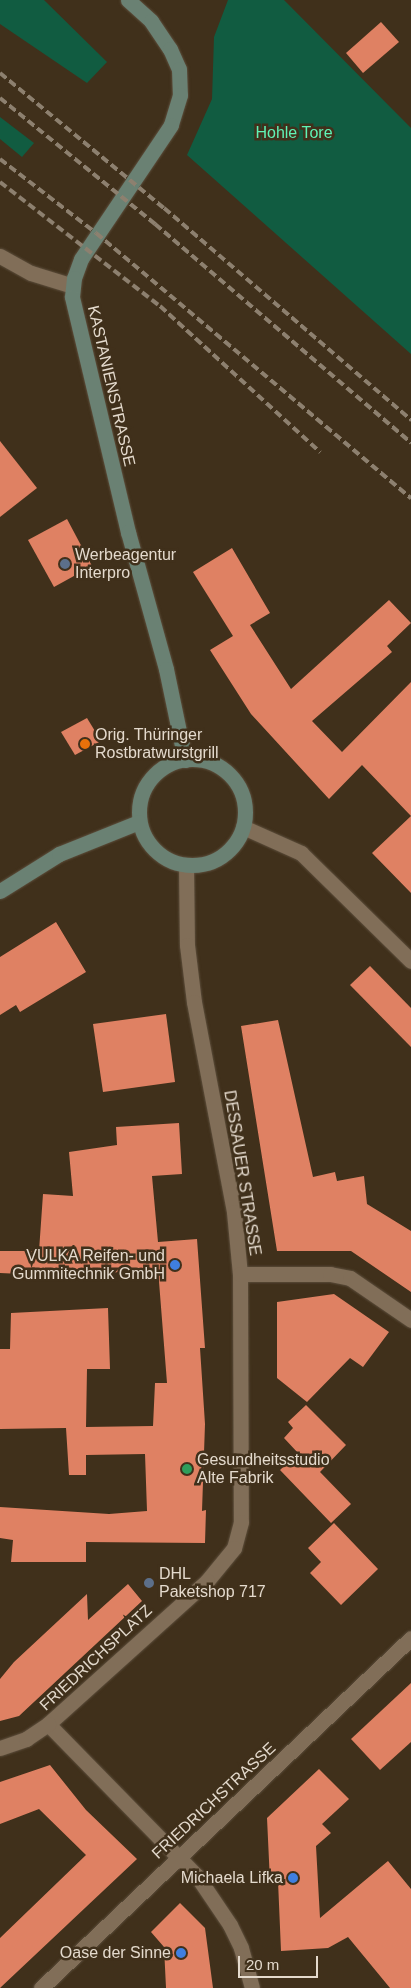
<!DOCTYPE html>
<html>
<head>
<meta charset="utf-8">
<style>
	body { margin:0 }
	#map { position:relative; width:411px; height:1988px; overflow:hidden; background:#40301b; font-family:Helvetica,sans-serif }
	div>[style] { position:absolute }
	.green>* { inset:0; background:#115c41 }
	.building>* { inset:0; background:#df8163 }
	.roads { filter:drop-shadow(0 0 1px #5c4e3c) drop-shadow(0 0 1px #5c4e3c) }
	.street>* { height:15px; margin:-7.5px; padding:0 7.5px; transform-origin:7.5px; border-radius:7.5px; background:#816e58 }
	.secondary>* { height:15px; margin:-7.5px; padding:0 7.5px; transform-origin:7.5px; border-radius:7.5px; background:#6a8173 }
	.secondary>.ring { margin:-7.5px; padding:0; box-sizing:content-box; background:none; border:15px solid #6a8173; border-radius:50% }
	.rail>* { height:4px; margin-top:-2px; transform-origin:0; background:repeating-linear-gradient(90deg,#8d806f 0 8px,transparent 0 12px) }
	.dots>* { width:14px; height:14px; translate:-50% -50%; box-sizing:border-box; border:2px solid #40301b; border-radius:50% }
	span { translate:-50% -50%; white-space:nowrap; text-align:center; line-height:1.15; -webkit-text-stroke:5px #40301b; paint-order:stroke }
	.park-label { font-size:16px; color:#5ff3b6 }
	.street-label { font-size:16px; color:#e4dacd }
	.poi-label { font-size:16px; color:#e4dacd }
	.left { translate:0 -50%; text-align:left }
	.right { translate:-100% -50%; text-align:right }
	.scale { position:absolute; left:238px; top:1956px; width:80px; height:22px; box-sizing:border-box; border:2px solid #e4dacd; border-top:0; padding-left:6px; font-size:15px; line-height:18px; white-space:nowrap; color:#e4dacd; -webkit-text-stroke:4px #40301b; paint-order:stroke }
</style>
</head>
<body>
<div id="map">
	<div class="green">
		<div style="clip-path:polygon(0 0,44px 0,107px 62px,87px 83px,0 24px)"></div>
		<div style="clip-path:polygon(228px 0,284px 0,411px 128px,411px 354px,187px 155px,212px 99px,214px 37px)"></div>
		<div style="clip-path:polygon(0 117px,34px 143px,22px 157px,0 139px)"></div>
	</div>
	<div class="building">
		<div style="clip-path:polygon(381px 22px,399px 42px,363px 73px,346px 53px)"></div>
		<div style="clip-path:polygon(0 441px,37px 488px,0 517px)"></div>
		<div style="clip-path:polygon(67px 519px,92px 566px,54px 587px,28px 540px)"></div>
		<div style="clip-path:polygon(232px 548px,270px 613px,250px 625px,291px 689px,389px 600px,411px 623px,387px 646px,392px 652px,312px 721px,342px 752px,411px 682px,411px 893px,372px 853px,411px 816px,362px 765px,329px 799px,251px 714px,210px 650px,233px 636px,193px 572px)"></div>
		<div style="clip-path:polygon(87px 718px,101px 741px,75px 755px,61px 732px)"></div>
		<div style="clip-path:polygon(56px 922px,86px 972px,20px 1012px,16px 1005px,0 1015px,0 957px)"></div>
		<div style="clip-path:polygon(370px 966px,411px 1008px,411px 1047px,350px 985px)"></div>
		<div style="clip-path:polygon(166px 1014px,175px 1082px,103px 1092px,93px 1024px)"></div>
		<div style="clip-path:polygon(278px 1020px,313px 1177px,335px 1172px,337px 1181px,364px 1176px,367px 1204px,411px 1231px,411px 1292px,351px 1251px,277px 1251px,241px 1026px)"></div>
		<div style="clip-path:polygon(179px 1123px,182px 1174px,152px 1176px,158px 1242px,197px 1239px,205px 1348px,200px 1348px,205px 1424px,202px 1511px,206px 1510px,205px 1543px,86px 1542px,86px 1562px,11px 1562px,13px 1540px,0 1538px,0 1507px,109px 1514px,147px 1511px,145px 1454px,86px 1455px,86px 1475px,69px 1475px,66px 1428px,0 1429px,0 1349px,10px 1349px,11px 1313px,108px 1308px,110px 1369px,87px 1369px,86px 1427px,153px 1426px,155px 1383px,167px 1383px,158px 1269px,107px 1273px,107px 1278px,0 1273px,0 1251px,39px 1251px,43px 1194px,73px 1196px,69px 1152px,117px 1145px,116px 1127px)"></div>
		<div style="clip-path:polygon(334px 1294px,389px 1332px,363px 1367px,350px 1358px,307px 1402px,277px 1378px,277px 1302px)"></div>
		<div style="clip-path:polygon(306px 1405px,346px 1445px,320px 1472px,351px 1504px,331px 1523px,280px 1470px,298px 1453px,284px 1438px,293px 1428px,288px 1422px)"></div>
		<div style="clip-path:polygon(334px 1523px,378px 1569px,341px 1605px,310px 1573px,321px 1562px,308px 1548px)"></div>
		<div style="clip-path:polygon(128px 1584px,142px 1601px,19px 1716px,0 1721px,0 1679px,14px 1662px,87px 1594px,88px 1620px)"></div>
		<div style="clip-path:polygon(411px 1683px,411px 1742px,380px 1770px,351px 1739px)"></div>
		<div style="clip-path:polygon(50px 1765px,86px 1810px,137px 1859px,0 1988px,0 1938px,86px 1855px,39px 1809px,0 1824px,0 1782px)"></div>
		<div style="clip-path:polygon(319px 1769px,349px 1799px,322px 1824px,331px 1833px,316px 1846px,320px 1918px,388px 1861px,411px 1889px,411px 1988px,390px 1988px,348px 1937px,328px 1948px,281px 1951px,278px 1881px,270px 1882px,267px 1818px)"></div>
		<div style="clip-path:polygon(180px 1903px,205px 1928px,213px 1988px,166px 1988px,164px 1947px,151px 1932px)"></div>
	</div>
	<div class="roads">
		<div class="street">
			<div style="left:0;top:256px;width:35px;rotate:29deg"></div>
			<div style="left:31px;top:273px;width:44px;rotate:17.2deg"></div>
			<div style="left:243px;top:827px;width:64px;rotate:24.1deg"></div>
			<div style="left:301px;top:853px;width:154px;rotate:44.5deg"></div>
			<div style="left:186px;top:865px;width:80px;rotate:89.3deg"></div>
			<div style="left:187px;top:945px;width:57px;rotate:83deg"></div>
			<div style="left:194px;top:1002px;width:214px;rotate:79.2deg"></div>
			<div style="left:234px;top:1212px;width:62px;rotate:84.5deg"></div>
			<div style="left:240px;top:1274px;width:248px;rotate:89.8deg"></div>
			<div style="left:241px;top:1522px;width:27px;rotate:105deg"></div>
			<div style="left:234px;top:1548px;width:43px;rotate:129.3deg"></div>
			<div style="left:207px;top:1581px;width:214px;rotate:138deg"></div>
			<div style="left:48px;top:1724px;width:213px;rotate:45.6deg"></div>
			<div style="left:197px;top:1876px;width:59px;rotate:56deg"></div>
			<div style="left:230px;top:1925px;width:25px;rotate:64deg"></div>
			<div style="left:241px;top:1948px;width:41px;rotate:74.6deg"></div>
			<div style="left:240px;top:1274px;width:90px"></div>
			<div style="left:330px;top:1274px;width:20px;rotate:11deg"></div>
			<div style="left:350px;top:1278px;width:74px;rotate:34.5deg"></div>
			<div style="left:0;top:1748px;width:28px;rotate:-19deg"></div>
			<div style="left:26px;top:1739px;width:27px;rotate:-34deg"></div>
			<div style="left:41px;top:1988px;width:509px;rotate:-43.41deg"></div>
		</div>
		<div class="secondary">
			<div style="left:128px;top:0;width:31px;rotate:42deg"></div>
			<div style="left:151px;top:21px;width:34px;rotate:56deg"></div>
			<div style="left:170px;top:49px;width:22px;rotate:66deg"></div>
			<div style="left:179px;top:69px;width:26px;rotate:88deg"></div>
			<div style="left:180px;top:95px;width:31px;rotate:107deg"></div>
			<div style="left:171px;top:125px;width:161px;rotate:123.9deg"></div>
			<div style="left:81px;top:259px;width:20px;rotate:110deg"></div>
			<div style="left:74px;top:278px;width:19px;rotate:96deg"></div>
			<div style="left:72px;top:297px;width:242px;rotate:76.6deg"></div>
			<div style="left:128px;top:532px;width:142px;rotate:74.5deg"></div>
			<div style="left:166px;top:669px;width:93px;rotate:78.2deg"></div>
			<div class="ring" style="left:139px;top:759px;width:91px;height:91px"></div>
			<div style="left:0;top:891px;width:70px;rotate:-32.1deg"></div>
			<div style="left:59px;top:854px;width:86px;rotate:-21.8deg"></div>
		</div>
	</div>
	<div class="rail">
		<div style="left:0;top:73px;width:212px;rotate:39.5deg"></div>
		<div style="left:164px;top:208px;width:326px;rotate:40.6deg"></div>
		<div style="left:0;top:98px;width:200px;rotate:39.1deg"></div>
		<div style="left:155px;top:224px;width:337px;rotate:40.5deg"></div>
		<div style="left:0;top:159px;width:121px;rotate:37.6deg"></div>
		<div style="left:96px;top:233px;width:412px;rotate:40.1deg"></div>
		<div style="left:0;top:182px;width:202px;rotate:37.8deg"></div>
		<div style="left:160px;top:306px;width:217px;rotate:42.4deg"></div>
	</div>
	<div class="dots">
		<div style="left:65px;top:564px;background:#5c6f8a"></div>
		<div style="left:85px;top:744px;background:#e8710a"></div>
		<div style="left:175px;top:1265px;background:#3f7fe0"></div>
		<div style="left:187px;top:1469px;background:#2e9e5b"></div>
		<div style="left:149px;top:1583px;background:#5c6f8a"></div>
		<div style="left:293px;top:1878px;background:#3f7fe0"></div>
		<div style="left:181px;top:1953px;background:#3f7fe0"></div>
	</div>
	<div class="park-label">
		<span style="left:294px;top:133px">Hohle Tore</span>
	</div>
	<div class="street-label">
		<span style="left:111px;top:386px;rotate:77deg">KASTANIENSTRASSE</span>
		<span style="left:242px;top:1173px;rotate:81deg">DESSAUER STRASSE</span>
		<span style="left:96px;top:1658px;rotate:-43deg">FRIEDRICHSPLATZ</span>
		<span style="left:214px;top:1801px;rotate:-43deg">FRIEDRICHSTRASSE</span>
	</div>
	<div class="poi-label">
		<span class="left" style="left:75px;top:564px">Werbeagentur<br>Interpro</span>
		<span class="left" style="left:95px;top:744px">Orig. Thüringer<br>Rostbratwurstgrill</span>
		<span class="right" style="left:165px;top:1265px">VULKA Reifen- und<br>Gummitechnik GmbH</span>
		<span class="left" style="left:197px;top:1469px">Gesundheitsstudio<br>Alte Fabrik</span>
		<span class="left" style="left:159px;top:1583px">DHL<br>Paketshop 717</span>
		<span class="right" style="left:283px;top:1878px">Michaela Lifka</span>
		<span class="right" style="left:171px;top:1953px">Oase der Sinne</span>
	</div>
	<div class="scale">20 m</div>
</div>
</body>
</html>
